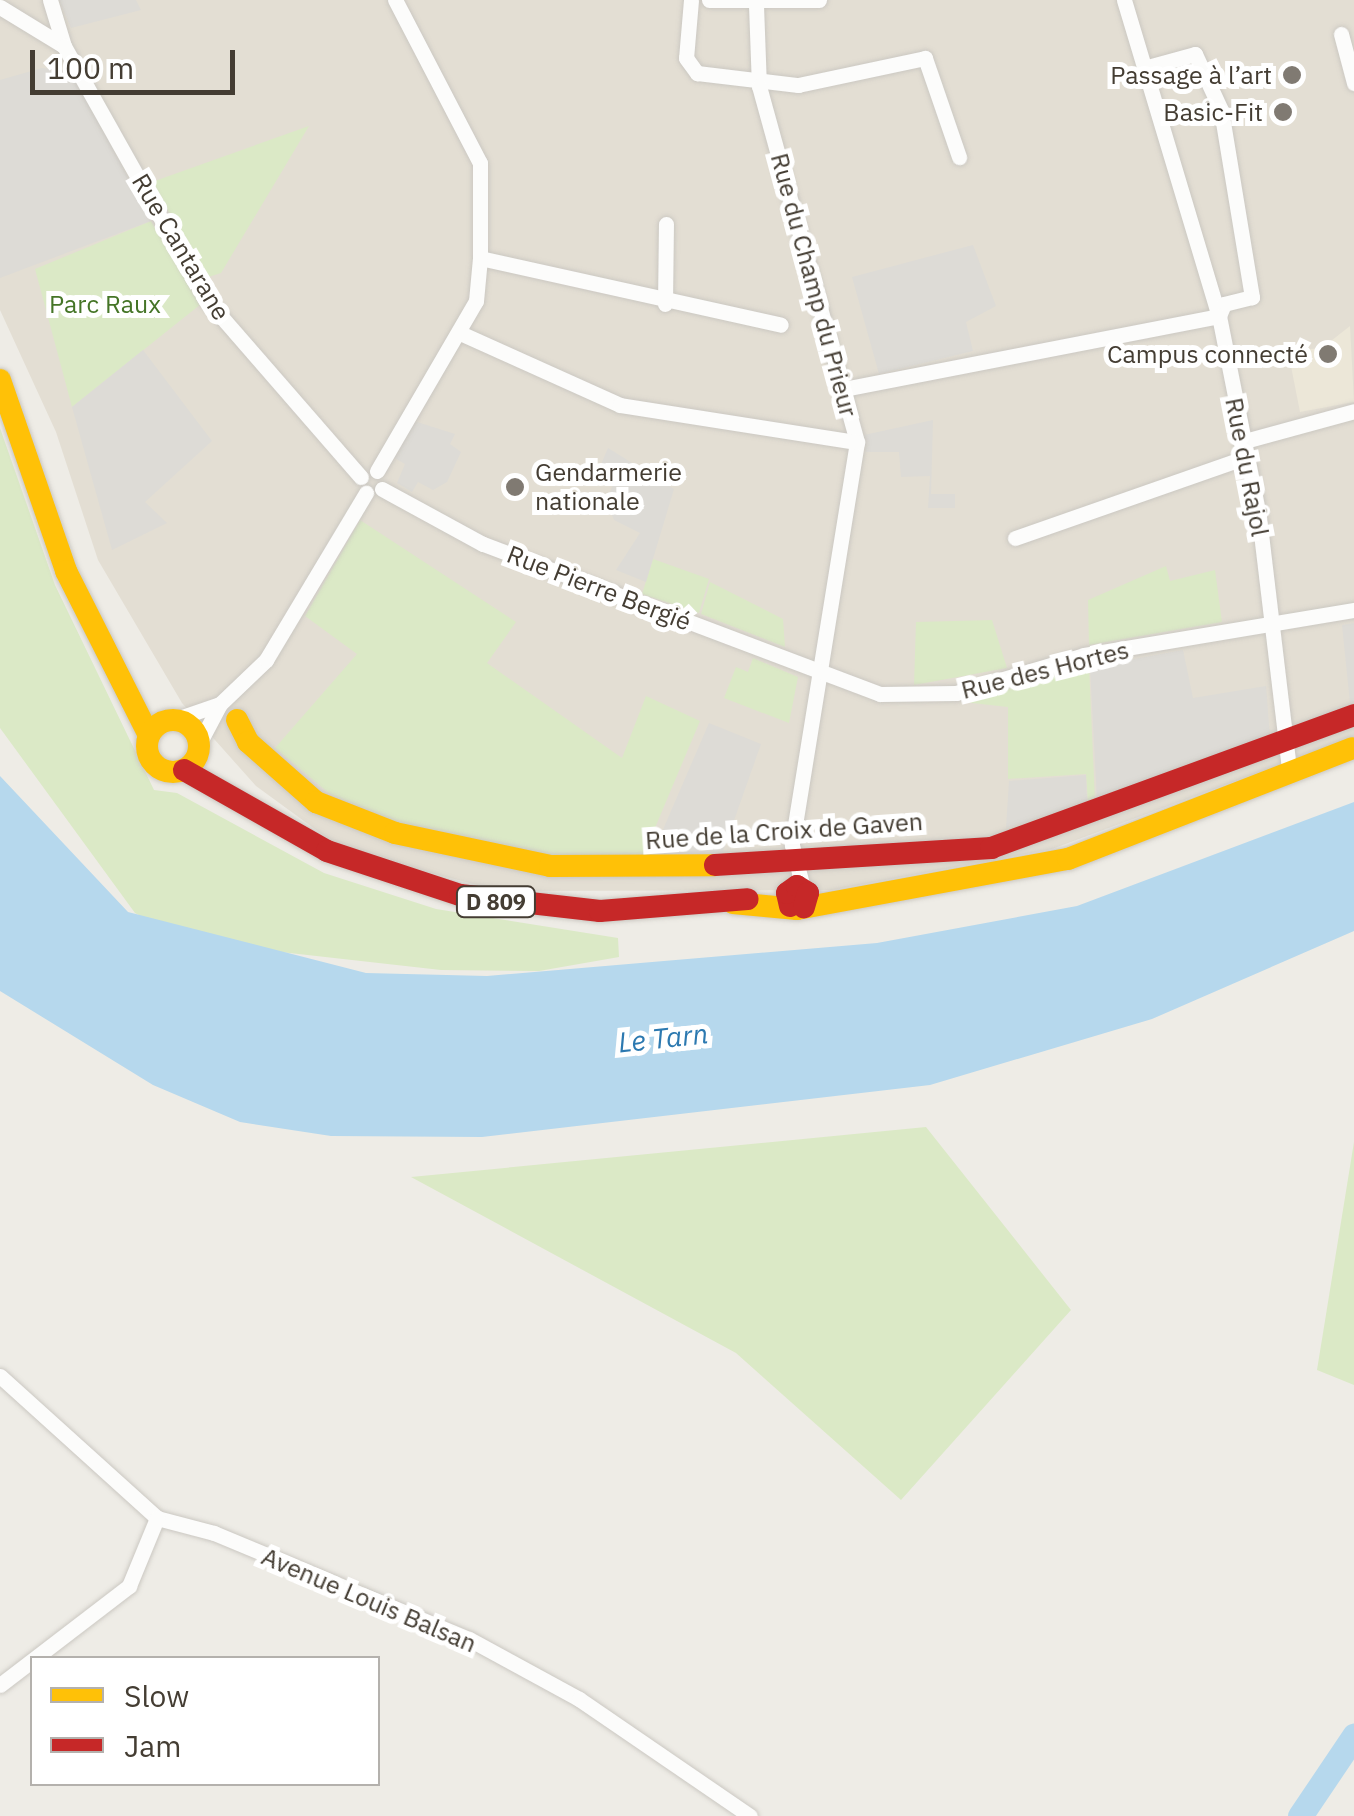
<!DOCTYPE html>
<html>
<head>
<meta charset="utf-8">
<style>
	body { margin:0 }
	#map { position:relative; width:1354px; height:1816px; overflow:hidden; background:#eeece6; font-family:"IBM Plex Sans",sans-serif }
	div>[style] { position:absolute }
	.residential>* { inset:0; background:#e3ded3 }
	.education>* { inset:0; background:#ece7d8 }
	.green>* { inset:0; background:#dbe9c6 }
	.parking>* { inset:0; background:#dddbd6 }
	.water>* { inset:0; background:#b6d8ed }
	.river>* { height:25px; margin:-12.5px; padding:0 12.5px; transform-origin:12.5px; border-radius:12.5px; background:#b6d8ed }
	.roads { filter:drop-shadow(0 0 2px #cbc8c2) drop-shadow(0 0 2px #cbc8c2) }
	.street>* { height:15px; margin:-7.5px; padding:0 7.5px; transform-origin:7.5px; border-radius:7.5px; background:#fcfcfb }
	.slow>* { height:22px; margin:-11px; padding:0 11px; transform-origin:11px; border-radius:11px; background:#ffc107 }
	.slow>.ring { margin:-11px; padding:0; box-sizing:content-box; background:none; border:22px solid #ffc107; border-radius:50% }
	.jam>* { height:22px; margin:-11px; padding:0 11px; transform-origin:11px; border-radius:11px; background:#c62828 }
	.dots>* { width:28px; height:28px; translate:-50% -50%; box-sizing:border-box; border:5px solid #fff; border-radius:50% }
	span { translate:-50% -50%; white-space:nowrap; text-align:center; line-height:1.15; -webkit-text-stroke:10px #fff; paint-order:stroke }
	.shield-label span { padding:2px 8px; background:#fff; border:2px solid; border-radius:8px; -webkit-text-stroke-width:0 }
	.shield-label { font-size:22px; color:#443d33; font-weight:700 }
	.poi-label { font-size:25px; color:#443d33 }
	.right { translate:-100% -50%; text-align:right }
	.left { translate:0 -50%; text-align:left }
	.street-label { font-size:25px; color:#443d33 }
	.park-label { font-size:25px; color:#457527 }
	.water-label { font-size:28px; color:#2c79b0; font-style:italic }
	.legend { position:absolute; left:30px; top:1656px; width:350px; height:130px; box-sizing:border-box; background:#fff; border:2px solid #b4b1ad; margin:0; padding:12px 18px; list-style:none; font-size:30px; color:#443d33 }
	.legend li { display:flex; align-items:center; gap:20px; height:50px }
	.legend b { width:50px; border:2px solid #b4b1ad }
	.scale { position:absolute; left:30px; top:50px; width:205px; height:45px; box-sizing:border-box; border:5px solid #443d33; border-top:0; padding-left:12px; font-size:30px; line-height:35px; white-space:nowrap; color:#443d33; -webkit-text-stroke:8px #fff; paint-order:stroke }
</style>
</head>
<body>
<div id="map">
	<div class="residential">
		<div style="clip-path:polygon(0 0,1354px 0,1354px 737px,1052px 849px,832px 890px,501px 891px,345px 851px,256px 786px,182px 703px,98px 560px,56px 432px,0 310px)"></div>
	</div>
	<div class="education">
		<div style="clip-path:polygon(1350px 326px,1354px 402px,1300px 412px,1288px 351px,1322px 348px)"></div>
	</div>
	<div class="green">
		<div style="clip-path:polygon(309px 126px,221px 273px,205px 278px,152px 182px)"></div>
		<div style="clip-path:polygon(151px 221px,201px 304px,72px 407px,35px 269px)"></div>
		<div style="clip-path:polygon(0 428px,55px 585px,154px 790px,177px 793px,324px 873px,436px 909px,618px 938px,619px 957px,539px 971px,441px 970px,191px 942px,135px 913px,0 728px)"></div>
		<div style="clip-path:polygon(360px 520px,516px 622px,487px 663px,622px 758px,646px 696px,700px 721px,641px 861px,554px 857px,404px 825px,330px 794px,275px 748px,357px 654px,305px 616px)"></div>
		<div style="clip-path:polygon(653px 559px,709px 579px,699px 613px,642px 594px)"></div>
		<div style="clip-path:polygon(1166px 566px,1170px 581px,1215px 570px,1222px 622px,1089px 645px,1088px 600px)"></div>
		<div style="clip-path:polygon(710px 582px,783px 619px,785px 647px,701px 614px)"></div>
		<div style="clip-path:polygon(992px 620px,1007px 668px,914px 685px,916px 622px)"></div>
		<div style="clip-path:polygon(753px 658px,798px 677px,789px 723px,724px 698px,736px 667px,748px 672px)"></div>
		<div style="clip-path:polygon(1089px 666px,1095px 801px,1088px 803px,1086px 774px,1008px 779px,1008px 707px,963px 702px)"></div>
		<div style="clip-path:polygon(926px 1127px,1071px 1310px,901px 1500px,736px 1353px,411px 1177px)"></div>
		<div style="clip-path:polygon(1354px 1142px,1354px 1385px,1317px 1370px)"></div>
	</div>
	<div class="parking">
		<div style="clip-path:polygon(59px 0,136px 0,141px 10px,71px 28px)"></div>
		<div style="clip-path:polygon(42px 68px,72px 71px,151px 221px,0 278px,0 80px)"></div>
		<div style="clip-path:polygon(973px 245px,996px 306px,966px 322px,973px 351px,879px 374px,852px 277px)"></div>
		<div style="clip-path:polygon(143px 350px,212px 441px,145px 502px,167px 523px,112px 550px,72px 407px)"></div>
		<div style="clip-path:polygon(933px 420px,931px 494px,955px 494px,955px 508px,928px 508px,930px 476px,901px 477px,899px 452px,866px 452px,864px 435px)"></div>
		<div style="clip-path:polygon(414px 421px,455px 434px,450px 444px,461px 452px,447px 482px,433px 490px,418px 482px,412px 492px,397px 483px,405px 464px,393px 457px)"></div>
		<div style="clip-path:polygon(608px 448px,674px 489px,646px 582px,616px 570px,640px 533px,614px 520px,606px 501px,616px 478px,599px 469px)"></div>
		<div style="clip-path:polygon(1354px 623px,1354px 702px,1350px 703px,1342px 625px)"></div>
		<div style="clip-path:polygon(1183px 650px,1193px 698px,1266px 686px,1270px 737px,1097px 800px,1090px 667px)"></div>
		<div style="clip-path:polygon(709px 723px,761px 744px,720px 860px,649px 862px)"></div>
		<div style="clip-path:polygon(1086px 775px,1087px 803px,1006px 828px,1009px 781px)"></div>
	</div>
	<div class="water">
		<div style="clip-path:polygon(0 776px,128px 912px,366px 973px,487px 976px,877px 943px,1077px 906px,1354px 802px,1354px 931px,1152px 1019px,930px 1085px,482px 1137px,331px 1136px,240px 1122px,153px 1085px,0 991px)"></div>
	</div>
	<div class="river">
		<div style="left:1300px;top:1816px;width:97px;rotate:-56deg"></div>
	</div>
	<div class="roads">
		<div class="street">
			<div style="left:50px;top:0;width:48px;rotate:73.1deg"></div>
			<div style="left:691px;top:0;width:58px;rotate:94.9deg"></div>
			<div style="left:686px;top:58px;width:19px;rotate:54deg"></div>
			<div style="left:697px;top:73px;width:102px;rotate:6.8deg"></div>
			<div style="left:798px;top:85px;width:130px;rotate:-12deg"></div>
			<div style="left:925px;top:58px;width:105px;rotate:71deg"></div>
			<div style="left:709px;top:0;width:110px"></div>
			<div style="left:1124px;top:0;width:330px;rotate:73.3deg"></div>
			<div style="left:1219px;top:316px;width:205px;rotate:78.7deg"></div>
			<div style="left:1259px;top:517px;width:253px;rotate:83.2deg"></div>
			<div style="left:756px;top:5px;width:81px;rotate:87.9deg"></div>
			<div style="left:759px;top:86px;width:369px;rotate:74.6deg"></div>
			<div style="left:857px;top:442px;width:408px;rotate:99.2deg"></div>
			<div style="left:792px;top:845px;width:44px;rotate:75.7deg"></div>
			<div style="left:0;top:7px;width:75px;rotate:31.4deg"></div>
			<div style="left:64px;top:46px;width:290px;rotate:60.7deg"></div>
			<div style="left:206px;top:299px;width:236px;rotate:49deg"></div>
			<div style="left:1341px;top:34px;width:51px;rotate:75.1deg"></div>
			<div style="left:1144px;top:68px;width:53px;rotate:-15.4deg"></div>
			<div style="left:1195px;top:54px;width:62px;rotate:65.1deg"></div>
			<div style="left:1221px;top:110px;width:190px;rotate:80.6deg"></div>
			<div style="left:1252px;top:297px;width:29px;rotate:166deg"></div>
			<div style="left:1224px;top:304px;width:13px;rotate:113deg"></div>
			<div style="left:480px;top:258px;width:308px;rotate:12.5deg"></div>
			<div style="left:665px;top:304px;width:80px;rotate:-89.3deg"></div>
			<div style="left:460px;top:333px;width:175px;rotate:24.2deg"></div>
			<div style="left:620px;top:405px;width:240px;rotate:8.9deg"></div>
			<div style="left:844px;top:389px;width:382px;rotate:-11deg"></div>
			<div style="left:1241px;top:442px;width:117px;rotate:-15.3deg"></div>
			<div style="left:377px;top:471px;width:197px;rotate:-59.8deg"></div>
			<div style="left:476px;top:301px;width:43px;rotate:-84.7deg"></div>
			<div style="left:480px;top:258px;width:95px;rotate:-90deg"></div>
			<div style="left:480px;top:163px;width:184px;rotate:-117.5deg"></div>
			<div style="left:382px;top:489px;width:115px;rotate:28.6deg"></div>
			<div style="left:483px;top:544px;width:424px;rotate:20.7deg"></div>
			<div style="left:880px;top:694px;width:76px;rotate:-0.8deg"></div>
			<div style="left:956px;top:693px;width:134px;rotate:-16.5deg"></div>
			<div style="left:1084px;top:655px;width:274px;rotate:-9.5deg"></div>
			<div style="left:1015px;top:538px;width:243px;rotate:-19.3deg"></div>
			<div style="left:220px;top:704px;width:64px;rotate:-43.7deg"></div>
			<div style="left:266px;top:660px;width:195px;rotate:-59.1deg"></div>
			<div style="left:176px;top:719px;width:46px;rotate:-18.8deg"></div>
			<div style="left:220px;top:704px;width:43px;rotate:117.8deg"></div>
			<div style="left:0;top:1376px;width:212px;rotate:42.1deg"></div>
			<div style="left:157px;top:1518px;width:59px;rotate:14.7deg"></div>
			<div style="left:214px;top:1533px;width:276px;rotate:22.6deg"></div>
			<div style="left:469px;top:1639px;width:125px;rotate:28.6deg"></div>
			<div style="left:579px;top:1699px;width:207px;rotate:34.4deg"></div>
			<div style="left:0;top:1685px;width:163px;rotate:-37.5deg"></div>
			<div style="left:129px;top:1586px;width:74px;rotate:-67.6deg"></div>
		</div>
		<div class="slow">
			<div style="left:0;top:380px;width:202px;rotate:70.9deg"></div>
			<div style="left:66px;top:571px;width:184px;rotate:63.2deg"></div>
			<div class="ring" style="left:147px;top:720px;width:30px;height:30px"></div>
			<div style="left:237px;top:720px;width:25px;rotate:63deg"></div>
			<div style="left:248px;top:742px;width:91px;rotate:41.4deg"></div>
			<div style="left:316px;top:802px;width:85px;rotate:21.4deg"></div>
			<div style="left:395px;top:833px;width:158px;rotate:12deg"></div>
			<div style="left:550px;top:866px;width:165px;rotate:-0.3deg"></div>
			<div style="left:733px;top:903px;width:64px;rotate:5.4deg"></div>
			<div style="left:797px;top:909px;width:276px;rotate:-10.5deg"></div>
			<div style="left:1068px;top:859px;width:305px;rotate:-21.3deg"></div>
		</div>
		<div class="jam">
			<div style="left:184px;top:770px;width:164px;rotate:29.5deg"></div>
			<div style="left:327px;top:851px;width:140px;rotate:18.3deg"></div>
			<div style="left:460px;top:895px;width:141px;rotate:6.5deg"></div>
			<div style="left:600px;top:911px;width:148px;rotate:-4.6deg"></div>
			<div style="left:715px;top:865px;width:277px;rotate:-3.5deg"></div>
			<div style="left:991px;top:848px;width:387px;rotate:-20.1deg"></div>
			<div style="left:790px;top:906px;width:13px;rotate:-103deg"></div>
			<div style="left:787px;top:893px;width:12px;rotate:-35deg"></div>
			<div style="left:797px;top:886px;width:13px;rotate:32deg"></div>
			<div style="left:808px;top:893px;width:15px;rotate:106deg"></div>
		</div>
	</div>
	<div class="dots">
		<div style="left:1292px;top:75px;background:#807a72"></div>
		<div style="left:1283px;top:112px;background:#807a72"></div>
		<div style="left:1328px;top:354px;background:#807a72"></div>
		<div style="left:515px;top:487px;background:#807a72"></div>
	</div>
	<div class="shield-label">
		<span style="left:496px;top:902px">D 809</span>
	</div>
	<div class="poi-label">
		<span class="right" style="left:1272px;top:75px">Passage à l’art</span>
		<span class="right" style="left:1263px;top:112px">Basic-Fit</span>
		<span class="right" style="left:1308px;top:354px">Campus connecté</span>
		<span class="left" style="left:535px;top:487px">Gendarmerie<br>nationale</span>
	</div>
	<div class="street-label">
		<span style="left:181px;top:247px;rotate:59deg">Rue Cantarane</span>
		<span style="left:814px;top:285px;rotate:75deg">Rue du Champ du Prieur</span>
		<span style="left:1247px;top:467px;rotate:79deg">Rue du Rajol</span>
		<span style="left:599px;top:588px;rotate:21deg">Rue Pierre Bergié</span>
		<span style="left:1045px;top:670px;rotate:-14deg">Rue des Hortes</span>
		<span style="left:784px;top:831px;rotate:-4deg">Rue de la Croix de Gaven</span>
		<span style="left:369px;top:1600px;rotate:23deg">Avenue Louis Balsan</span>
	</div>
	<div class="park-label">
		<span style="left:105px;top:304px">Parc Raux</span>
	</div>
	<div class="water-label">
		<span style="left:663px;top:1038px;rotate:-6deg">Le Tarn</span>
	</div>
	<ul class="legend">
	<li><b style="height:12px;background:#ffc107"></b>Slow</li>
	<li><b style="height:12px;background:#c62828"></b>Jam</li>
	</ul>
	<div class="scale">100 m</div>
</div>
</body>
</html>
